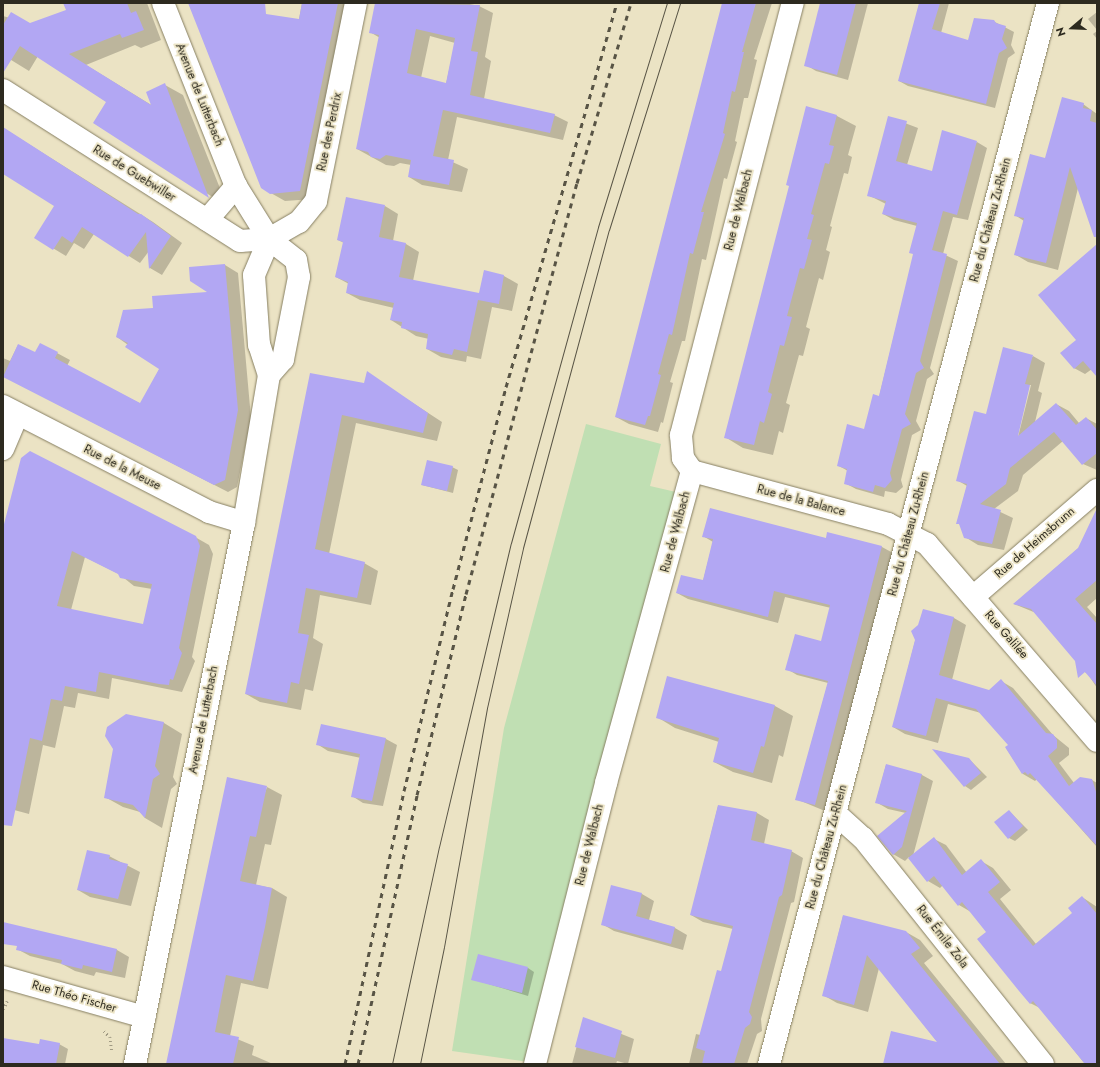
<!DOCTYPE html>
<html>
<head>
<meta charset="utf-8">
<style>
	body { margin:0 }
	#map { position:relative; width:1100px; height:1067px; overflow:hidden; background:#ebe3c4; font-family:Jost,sans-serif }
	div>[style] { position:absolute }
	.green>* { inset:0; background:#c0dfb3 }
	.shadow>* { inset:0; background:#0003 }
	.building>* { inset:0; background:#b2a7f3 }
	.path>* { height:2.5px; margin-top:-1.25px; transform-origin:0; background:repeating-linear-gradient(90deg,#a09a83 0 1px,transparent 0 4px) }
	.roads { filter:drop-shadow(0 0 1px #867f62) drop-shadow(0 0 1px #867f62) }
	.minor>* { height:22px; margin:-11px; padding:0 11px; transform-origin:11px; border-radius:11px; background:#fff }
	.tram>* { height:1px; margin:-0.5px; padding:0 0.5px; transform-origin:0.5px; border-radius:0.5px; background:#585445 }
	.rail>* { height:3px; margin-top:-1.5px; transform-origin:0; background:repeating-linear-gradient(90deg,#585445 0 5px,transparent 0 10px) }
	span { translate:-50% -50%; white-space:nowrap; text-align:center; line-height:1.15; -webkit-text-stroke:3.5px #ebe3c4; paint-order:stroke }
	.street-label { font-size:12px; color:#2d2a1f }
	.frame { position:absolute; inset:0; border:4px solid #2d2a1f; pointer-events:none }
	.north { position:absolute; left:1052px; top:8px; width:40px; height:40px; -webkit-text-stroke:3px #ebe3c4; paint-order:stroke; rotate:251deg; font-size:11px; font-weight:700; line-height:16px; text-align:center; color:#2d2a1f }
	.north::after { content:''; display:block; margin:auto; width:14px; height:18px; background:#2d2a1f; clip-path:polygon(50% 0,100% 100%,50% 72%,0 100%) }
</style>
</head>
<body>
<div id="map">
	<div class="green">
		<div style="clip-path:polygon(586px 424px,661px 444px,650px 486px,676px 492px,529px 1062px,452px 1051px,504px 728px)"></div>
	</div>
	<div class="shadow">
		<div style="clip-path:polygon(64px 3px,147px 3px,161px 40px,141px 48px,135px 45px,86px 65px,153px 106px,165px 85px,183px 95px,227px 206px,94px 123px,107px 102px,38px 56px,29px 71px,3px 55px,3px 16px,31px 24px,67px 11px)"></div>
		<div style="clip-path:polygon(189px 3px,253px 3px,263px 26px,297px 30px,302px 3px,353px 3px,313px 199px,285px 201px,262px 188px)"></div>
		<div style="clip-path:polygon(evenodd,376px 3px,465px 3px,479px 6px,493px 13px,485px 57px,491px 61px,484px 99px,554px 115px,568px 122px,563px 140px,457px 117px,448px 160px,468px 169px,462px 192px,422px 185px,409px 177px,411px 165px,400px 163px,394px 166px,386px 165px,357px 149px,380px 38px,370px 32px,376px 3px,430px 36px,455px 43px,446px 84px,421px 78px,430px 36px)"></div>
		<div style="clip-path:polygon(723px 3px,772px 3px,754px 59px,757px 60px,748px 98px,744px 98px,735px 141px,737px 142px,727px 179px,724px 178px,706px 260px,702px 259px,685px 341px,682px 341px,670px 382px,673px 383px,663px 423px,661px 422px,658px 432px,629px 424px,616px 417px)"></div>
		<div style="clip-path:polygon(822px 3px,868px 3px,848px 80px,816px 71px,806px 65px)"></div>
		<div style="clip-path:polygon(920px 3px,949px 3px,941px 33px,969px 41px,993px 21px,1014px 32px,1011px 45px,1015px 53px,1008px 58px,995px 108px,908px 86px,899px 81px)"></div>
		<div style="clip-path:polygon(1097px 12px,1097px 30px,1088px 19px)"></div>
		<div style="clip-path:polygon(1097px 31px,1097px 39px,1093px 34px)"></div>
		<div style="clip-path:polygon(1083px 104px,1097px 114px,1097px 233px,1078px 188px,1058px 270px,1028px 262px,1016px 255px,1024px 221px,1015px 215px,1046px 159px)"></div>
		<div style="clip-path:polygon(807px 107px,837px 116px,856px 126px,848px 155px,852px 157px,848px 174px,844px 173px,830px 226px,832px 227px,826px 250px,830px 252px,823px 280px,819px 278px,806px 327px,810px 329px,803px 356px,799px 355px,786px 403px,790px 405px,783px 433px,779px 431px,773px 455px,743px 448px,725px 437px,790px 186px)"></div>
		<div style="clip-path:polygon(889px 117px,918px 128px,907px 165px,932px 172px,977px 142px,987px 148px,968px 220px,953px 217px,943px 254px,958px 261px,930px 368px,934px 374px,927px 379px,916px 421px,921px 430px,912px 435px,901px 480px,903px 487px,896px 493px,885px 491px,884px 497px,856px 489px,845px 483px,848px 471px,839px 466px,865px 430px,879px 397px,914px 254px,917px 226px,894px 220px,883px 214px,886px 204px,868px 195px)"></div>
		<div style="clip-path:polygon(3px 128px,153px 222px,182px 243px,162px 275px,150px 268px,149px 251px,140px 263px,94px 234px,84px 249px,74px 243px,66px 256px,36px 238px,56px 206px,3px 172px)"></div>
		<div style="clip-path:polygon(385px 206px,398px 214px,393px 241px,406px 244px,419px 252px,413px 281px,480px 295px,484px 272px,504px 276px,518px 284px,512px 311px,492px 307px,481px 359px,467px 356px,466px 362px,441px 357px,427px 349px,429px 339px,416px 336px,391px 320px,394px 308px,360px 300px,347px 293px,349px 284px,336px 277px,344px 243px,338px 240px)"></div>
		<div style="clip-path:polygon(1097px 246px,1097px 376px,1092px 369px,1085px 374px,1074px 368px,1077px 341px)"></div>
		<div style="clip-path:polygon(225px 265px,238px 273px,251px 418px,237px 487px,228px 492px,3px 376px,3px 358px,10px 361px,18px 345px,35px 353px,57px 353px,70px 360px,67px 366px,141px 404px,160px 368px,117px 337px,154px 309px,211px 293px,190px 268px)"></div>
		<div style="clip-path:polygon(evenodd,1033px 356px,1045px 363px,1038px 391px,1042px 393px,1035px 422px,1056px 404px,1069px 411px,1079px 423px,1086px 418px,1097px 424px,1097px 470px,1083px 464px,1063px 441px,1023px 475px,1018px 491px,994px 509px,1013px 518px,1004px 550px,978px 545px,965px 537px,961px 525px,957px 523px,967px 486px,957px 480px,986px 415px,1033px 356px,1029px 385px,1031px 385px,1017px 441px,1015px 440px,1029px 385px)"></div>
		<div style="clip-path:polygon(367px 373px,442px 422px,437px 441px,356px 423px,329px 554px,364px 563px,378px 571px,371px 605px,320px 595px,313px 638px,323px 644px,313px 691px,305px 689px,301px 710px,260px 702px,246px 694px,311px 374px,365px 385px)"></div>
		<div style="clip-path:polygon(452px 467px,458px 470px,453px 493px,422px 485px)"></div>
		<div style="clip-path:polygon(evenodd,3px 532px,195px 537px,209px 545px,213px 554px,192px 657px,195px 661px,182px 692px,112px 678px,109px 699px,78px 693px,75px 708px,64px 706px,55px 748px,43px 745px,29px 814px,3px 807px,3px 532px,85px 557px,119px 574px,134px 586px,152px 589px,144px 625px,71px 610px,85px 557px)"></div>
		<div style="clip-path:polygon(1097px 532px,1097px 598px,1087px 607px,1097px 618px,1097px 688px,1088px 674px,1078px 668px,1076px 660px,1036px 613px,1014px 604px)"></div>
		<div style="clip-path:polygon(828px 533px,882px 547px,893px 553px,825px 811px,796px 799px,828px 683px,797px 675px,787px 669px,822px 642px,831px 608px,785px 597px,778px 623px,688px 599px,677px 593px,703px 581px,713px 542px,703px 536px,826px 539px)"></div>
		<div style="clip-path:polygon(923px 610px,954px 618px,966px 625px,952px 680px,989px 691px,1001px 681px,1013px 688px,1053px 735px,1069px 748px,1069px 755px,1059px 763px,1074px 783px,1092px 780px,1097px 783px,1097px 847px,1037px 779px,1035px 781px,1023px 774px,1006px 748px,1009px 745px,981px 713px,948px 704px,938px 743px,905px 734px,893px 727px)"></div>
		<div style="clip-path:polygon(775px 706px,793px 716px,783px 757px,779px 755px,772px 783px,733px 772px,714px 762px,719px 742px,675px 728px,657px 717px)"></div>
		<div style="clip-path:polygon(126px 715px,164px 723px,182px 734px,173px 777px,177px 784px,171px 789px,162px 828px,145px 818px,140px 812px,123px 807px,105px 797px)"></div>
		<div style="clip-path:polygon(386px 739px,397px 745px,383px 806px,363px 803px,352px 796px,361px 758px,328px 751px,317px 744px)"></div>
		<div style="clip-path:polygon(935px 750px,969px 759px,987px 777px,971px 790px,965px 786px)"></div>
		<div style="clip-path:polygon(886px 765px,922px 775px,933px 781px,913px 856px,934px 839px,946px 845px,967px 873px,981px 861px,993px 868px,1011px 890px,1000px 899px,1036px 944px,1074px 913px,1082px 897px,1097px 907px,1097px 1064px,1085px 1064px,1040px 1008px,1030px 1003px,988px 932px,971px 912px,959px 905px,943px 885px,940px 888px,928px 881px,909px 857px,905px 861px,893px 854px,906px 813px,888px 809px,876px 802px)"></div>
		<div style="clip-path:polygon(267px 787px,282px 795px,271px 845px,265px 844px,256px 885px,272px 888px,287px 897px,268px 989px,241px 983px,230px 1036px,254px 1046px,252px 1055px,273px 1064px,168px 1064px)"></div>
		<div style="clip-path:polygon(718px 806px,757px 813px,769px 820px,764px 844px,791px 851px,803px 858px,794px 902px,791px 903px,761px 1019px,762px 1031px,757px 1034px,747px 1064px,689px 1064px,696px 1034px,700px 1035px,722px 973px,733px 929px,703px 922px,691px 915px)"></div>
		<div style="clip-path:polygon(1009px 811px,1028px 830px,1015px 841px,1009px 838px)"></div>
		<div style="clip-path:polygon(109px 856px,140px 872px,131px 906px,90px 897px,78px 890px)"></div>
		<div style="clip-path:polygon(612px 886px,642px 894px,654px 901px,649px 920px,675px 928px,687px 935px,683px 950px,614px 931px,602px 924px)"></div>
		<div style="clip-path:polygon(843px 916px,906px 932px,920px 940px,933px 956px,924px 963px,1006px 1064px,883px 1064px,939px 1044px,879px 968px,868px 1012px,837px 1003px,823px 995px)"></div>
		<div style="clip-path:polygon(17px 949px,117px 950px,129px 957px,125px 978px,96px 972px,94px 976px,75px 971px,62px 964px,30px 956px)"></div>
		<div style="clip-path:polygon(528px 968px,534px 972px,528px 996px,472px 979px)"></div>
		<div style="clip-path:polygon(584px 1019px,634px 1039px,628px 1064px,617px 1061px,616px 1064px,572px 1064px)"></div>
		<div style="clip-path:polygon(3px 1040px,40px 1045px,59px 1044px,68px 1049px,65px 1064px,3px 1064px)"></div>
	</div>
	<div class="building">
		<div style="clip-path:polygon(63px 3px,127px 3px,131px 13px,136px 11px,144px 30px,122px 38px,120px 34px,69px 54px,151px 105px,146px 92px,165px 83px,209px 198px,93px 123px,106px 102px,20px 46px,3px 73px,3px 25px,11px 12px,30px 23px,66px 10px)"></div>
		<div style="clip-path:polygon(188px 3px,265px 3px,266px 14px,299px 19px,302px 3px,338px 3px,300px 191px,270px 194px,261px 188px)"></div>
		<div style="clip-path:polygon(evenodd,375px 3px,480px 5px,471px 51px,478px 52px,470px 95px,555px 114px,550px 133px,443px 110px,433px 156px,454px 160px,449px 185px,408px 177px,411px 160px,386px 155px,380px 159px,371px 157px,368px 152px,356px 149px,379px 35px,369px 33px,375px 3px,416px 29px,455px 38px,446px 83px,407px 73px,416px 29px)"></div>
		<div style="clip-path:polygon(722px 3px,756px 3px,742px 52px,744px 52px,735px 92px,732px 91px,723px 133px,725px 134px,701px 212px,704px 212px,693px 254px,690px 253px,672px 335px,669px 334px,658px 374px,661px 375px,650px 416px,648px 416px,645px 425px,615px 417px)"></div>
		<div style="clip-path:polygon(820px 3px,856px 3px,837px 75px,804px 66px)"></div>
		<div style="clip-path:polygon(919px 3px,940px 3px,932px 29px,968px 40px,974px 18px,994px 20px,996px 23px,1006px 26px,1002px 39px,1007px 48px,999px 53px,986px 104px,898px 81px)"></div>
		<div style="clip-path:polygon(1062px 97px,1084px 103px,1083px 108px,1092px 110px,1090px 121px,1097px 123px,1097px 237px,1094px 237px,1070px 167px,1046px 263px,1014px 255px,1024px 218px,1014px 216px,1030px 154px,1045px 158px)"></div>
		<div style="clip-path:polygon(806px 106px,837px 115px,829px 145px,834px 146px,829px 164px,825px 163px,811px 214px,814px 215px,807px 239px,812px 240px,804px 269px,800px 268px,787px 316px,792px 317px,784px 346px,780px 345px,768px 392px,772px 394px,764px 423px,760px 421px,754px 445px,724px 438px,789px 186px,786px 185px)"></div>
		<div style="clip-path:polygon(888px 116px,907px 121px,896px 161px,932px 171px,942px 130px,977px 141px,957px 215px,943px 211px,932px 250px,947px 254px,920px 361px,924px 368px,916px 373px,905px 414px,911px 424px,902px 429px,890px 473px,892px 480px,885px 488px,875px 485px,873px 492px,844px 484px,847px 469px,837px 466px,847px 424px,864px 429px,873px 394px,879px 396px,913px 254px,909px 253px,917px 223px,882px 214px,886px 201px,867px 196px)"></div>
		<div style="clip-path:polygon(3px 127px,138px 214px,141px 214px,171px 236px,149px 269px,146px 232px,128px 257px,82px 227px,72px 243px,62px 236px,53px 250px,34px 238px,54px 206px,3px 174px)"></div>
		<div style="clip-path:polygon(346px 197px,385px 205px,379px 237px,406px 243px,399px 277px,479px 293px,484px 270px,504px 275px,499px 304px,478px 300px,467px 352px,454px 349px,452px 355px,426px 349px,428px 334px,401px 328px,402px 322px,390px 320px,394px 303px,346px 293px,348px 282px,335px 277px,343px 242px,337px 240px)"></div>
		<div style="clip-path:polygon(1097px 244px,1097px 377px,1083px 361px,1074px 369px,1060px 353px,1076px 340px,1038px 295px)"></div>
		<div style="clip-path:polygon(225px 264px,238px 410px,225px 480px,214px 485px,3px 377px,18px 344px,35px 352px,40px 343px,58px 352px,55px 358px,140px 403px,159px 369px,125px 347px,128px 343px,116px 337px,123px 310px,153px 308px,152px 296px,207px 292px,190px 281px,189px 267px)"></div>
		<div style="clip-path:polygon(1003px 347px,1033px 355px,1025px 384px,1030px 385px,1018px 436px,1056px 403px,1076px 425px,1086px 417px,1097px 430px,1097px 453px,1082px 465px,1054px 432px,1010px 468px,1006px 484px,980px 504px,1001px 510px,992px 544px,964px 538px,959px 524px,956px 524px,967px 484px,956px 481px,974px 411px,986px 414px)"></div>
		<div style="clip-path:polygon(367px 371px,428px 413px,423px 433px,342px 415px,315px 549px,365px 562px,357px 598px,306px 588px,298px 633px,309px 635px,299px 684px,291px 682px,287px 703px,245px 694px,310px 373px,364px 383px)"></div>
		<div style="clip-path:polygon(evenodd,30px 451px,196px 536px,200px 546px,179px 648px,182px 653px,173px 680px,170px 679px,169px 685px,159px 684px,99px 672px,96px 692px,65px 686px,62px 701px,51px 699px,42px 741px,30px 738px,12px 826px,3px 825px,3px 528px,21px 458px,30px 451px,72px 551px,118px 574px,120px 578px,152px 584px,143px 624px,57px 606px,72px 551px)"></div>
		<div style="clip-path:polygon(427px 460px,453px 466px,447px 491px,421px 485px)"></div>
		<div style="clip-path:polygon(710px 508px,826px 538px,827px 532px,882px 546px,815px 805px,795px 800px,828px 681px,785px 670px,795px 634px,821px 641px,830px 605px,774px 591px,768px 617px,676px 593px,681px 575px,703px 580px,713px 539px,702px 537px)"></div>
		<div style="clip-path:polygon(1097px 508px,1097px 580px,1075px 599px,1097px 624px,1097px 686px,1085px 672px,1078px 678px,1075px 661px,1031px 609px,1013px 604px,1078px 548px)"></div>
		<div style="clip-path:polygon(923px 609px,954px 617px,939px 675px,989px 690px,1001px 679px,1046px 733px,1053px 734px,1057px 740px,1057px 748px,1048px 756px,1069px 786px,1080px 777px,1092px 779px,1097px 795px,1097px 846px,1030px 773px,1028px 775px,1025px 772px,1022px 774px,1005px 747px,1008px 745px,976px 709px,936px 698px,926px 736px,892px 727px,915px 640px,911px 631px,918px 625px)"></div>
		<div style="clip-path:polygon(667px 676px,775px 705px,764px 747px,761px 746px,753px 773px,713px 762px,719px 738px,656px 718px)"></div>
		<div style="clip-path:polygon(126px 714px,164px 722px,155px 766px,160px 774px,153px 779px,145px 818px,133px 805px,104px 798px,113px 749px,105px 736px,107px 727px)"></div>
		<div style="clip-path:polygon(321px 724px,386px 738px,372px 801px,351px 797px,360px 754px,316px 745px)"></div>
		<div style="clip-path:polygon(932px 749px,969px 758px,981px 773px,964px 787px)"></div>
		<div style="clip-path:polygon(886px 764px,922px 774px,902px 847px,893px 855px,877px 836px,907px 811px,875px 803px)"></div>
		<div style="clip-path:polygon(227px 777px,267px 786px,256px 837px,250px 836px,240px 881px,272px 888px,265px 927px,253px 981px,226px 975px,215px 1032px,239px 1037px,233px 1064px,166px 1064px)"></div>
		<div style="clip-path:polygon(718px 805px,757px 812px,751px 840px,792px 850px,782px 895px,779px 897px,749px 1012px,752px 1017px,750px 1024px,745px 1028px,734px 1064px,702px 1064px,705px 1051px,696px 1048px,717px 970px,721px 971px,733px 926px,690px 915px)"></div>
		<div style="clip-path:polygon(1009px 810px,1023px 826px,1008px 839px,994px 822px)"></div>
		<div style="clip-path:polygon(934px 837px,962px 875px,981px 859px,1000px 882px,988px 892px,1033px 946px,1072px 913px,1068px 908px,1082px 896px,1097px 914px,1097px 1064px,1085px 1064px,1033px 1001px,1030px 1004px,1019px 991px,977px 939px,986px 932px,962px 902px,958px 906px,934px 876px,927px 882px,908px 858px)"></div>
		<div style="clip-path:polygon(87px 850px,110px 855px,109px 859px,128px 864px,118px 899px,77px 890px)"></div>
		<div style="clip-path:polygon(611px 885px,642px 893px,636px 916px,675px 927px,671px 944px,601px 925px)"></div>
		<div style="clip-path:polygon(843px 915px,906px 931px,920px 948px,911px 954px,1000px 1064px,883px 1064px,891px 1031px,937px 1042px,867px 955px,854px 1005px,822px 996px)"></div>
		<div style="clip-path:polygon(3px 922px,117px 949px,112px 972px,83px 965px,82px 969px,61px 964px,62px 960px,16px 950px,17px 946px,3px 944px)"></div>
		<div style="clip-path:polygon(478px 954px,528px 967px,522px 993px,471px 980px)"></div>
		<div style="clip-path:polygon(583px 1017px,622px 1031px,615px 1058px,575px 1047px)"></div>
		<div style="clip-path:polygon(3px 1038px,39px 1044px,40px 1039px,60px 1043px,56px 1064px,3px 1064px)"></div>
	</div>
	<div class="path">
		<div style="left:3px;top:1009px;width:9px;rotate:-63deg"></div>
		<div style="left:104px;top:1031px;width:8px;rotate:45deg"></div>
		<div style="left:110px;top:1037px;width:15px;rotate:82deg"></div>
	</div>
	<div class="roads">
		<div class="minor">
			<div style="left:163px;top:3px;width:197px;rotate:68.3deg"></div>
			<div style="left:236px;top:186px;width:62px;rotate:58.1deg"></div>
			<div style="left:269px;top:239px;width:34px;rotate:38deg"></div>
			<div style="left:296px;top:260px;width:17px;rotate:80deg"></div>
			<div style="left:299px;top:277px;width:84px;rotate:101deg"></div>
			<div style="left:283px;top:359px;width:21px;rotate:131deg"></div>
			<div style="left:3px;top:90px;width:281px;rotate:32.5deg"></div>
			<div style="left:240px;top:241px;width:29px;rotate:-4deg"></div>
			<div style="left:269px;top:239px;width:34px;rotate:-30deg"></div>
			<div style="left:299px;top:222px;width:27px;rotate:-51deg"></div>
			<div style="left:316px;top:201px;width:202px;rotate:-78.6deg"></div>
			<div style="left:207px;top:220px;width:45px;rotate:-49.5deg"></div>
			<div style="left:3px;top:406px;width:232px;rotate:27.2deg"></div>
			<div style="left:209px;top:512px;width:37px;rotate:17deg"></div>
			<div style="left:3px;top:449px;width:38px;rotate:-67deg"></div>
			<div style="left:692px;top:471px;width:203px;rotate:15.1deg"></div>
			<div style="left:888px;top:524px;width:44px;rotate:27.1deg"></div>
			<div style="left:927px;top:544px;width:260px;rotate:49.2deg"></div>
			<div style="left:973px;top:597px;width:164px;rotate:-40.8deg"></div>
			<div style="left:836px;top:814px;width:36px;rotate:42deg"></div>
			<div style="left:863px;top:838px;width:289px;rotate:51.5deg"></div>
			<div style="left:3px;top:977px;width:147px;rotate:15.8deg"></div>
			<div style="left:135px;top:1064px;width:552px;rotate:-78.61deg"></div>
			<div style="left:244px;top:523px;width:150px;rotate:-80.4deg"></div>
			<div style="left:269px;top:375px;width:32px;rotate:-108deg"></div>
			<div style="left:259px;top:345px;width:70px;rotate:-94.1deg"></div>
			<div style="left:254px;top:275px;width:39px;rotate:-67deg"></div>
			<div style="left:535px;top:1064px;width:290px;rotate:-75.8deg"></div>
			<div style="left:606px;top:783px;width:324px;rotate:-74.6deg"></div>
			<div style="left:692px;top:471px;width:16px;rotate:-125deg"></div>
			<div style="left:683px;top:458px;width:23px;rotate:-95deg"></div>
			<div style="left:681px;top:435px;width:446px;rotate:-75.5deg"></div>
			<div style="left:769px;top:1064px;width:1097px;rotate:-75.27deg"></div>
		</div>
	</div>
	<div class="tram">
		<div style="left:392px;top:1064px;width:222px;rotate:-77.8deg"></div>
		<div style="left:439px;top:847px;width:312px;rotate:-76.7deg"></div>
		<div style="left:511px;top:543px;width:328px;rotate:-74.6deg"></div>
		<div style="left:598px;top:227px;width:234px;rotate:-72.9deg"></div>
		<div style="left:420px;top:1064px;width:119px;rotate:-78.4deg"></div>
		<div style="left:444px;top:947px;width:243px;rotate:-79.8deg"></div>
		<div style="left:487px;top:708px;width:164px;rotate:-77.3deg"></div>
		<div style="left:523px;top:548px;width:329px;rotate:-74.9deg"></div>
		<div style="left:609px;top:230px;width:238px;rotate:-72.6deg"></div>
	</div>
	<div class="rail">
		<div style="left:345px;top:1064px;width:279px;rotate:-77.8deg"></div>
		<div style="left:404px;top:791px;width:208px;rotate:-76.4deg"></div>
		<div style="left:453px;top:589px;width:209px;rotate:-75.3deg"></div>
		<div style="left:506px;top:387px;width:400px;rotate:-73.9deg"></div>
		<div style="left:358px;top:1064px;width:275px;rotate:-77.6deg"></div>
		<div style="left:417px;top:795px;width:207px;rotate:-76.3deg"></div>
		<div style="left:466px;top:594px;width:426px;rotate:-74.9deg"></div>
		<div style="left:577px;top:183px;width:188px;rotate:-73.3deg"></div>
	</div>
	<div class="street-label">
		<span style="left:199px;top:95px;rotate:68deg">Avenue de Lutterbach</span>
		<span style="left:330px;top:132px;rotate:-78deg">Rue des Perdrix</span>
		<span style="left:134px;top:174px;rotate:32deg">Rue de Guebwiller</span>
		<span style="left:739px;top:210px;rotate:-76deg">Rue de Walbach</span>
		<span style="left:991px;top:220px;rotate:-75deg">Rue du Château Zu-Rhein</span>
		<span style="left:122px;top:468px;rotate:27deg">Rue de la Meuse</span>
		<span style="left:801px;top:501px;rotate:15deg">Rue de la Balance</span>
		<span style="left:676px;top:532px;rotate:-75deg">Rue de Walbach</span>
		<span style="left:909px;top:534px;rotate:-75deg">Rue du Château Zu-Rhein</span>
		<span style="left:1035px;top:543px;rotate:-41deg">Rue de Heimsbrunn</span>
		<span style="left:1006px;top:635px;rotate:49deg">Rue Galilée</span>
		<span style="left:204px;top:720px;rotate:-79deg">Avenue de Lutterbach</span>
		<span style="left:590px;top:845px;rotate:-76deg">Rue de Walbach</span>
		<span style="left:827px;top:847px;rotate:-75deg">Rue du Château Zu-Rhein</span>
		<span style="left:942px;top:937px;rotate:52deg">Rue Émile Zola</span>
		<span style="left:74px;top:997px;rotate:16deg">Rue Théo Fischer</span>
	</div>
	<div class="frame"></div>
	<div class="north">N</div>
</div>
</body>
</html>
